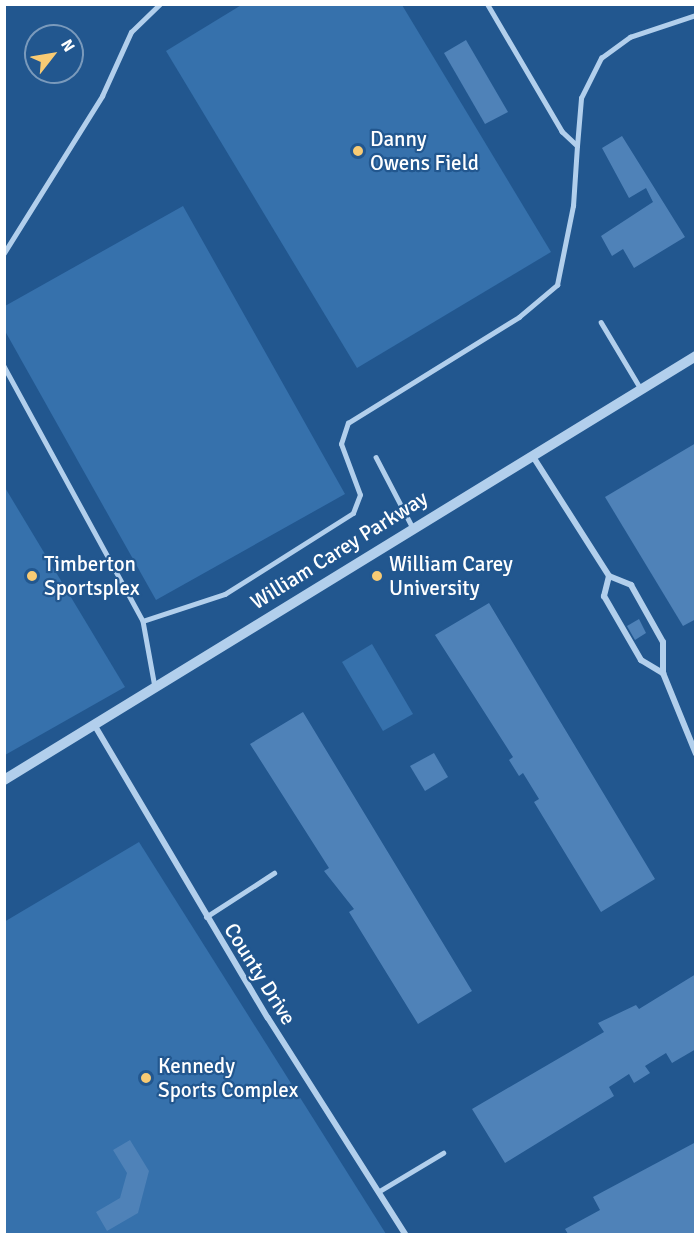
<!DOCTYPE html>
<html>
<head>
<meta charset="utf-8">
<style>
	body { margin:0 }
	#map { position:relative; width:700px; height:1239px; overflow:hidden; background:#22578f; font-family:Signika,sans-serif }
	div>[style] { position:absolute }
	.green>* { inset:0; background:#3671ac }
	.building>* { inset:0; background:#4f82b8 }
	.service>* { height:4.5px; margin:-2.25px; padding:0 2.25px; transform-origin:2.25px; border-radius:2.25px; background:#b2cfec }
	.minor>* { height:6px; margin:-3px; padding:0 3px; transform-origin:3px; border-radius:3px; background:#b2cfec }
	.tertiary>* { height:10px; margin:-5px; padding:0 5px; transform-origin:5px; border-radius:5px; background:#b2cfec }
	.dots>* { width:16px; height:16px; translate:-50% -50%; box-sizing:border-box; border:3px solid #22578f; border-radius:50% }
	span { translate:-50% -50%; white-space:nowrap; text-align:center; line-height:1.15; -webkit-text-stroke:4.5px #22578f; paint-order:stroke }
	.poi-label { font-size:21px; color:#fff }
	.left { translate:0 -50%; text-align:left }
	.street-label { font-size:21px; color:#fff }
	.frame { position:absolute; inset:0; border:6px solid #fff; pointer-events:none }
	.north { position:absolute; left:24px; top:24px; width:60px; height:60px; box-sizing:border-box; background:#22578f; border:2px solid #7a9abc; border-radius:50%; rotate:59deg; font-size:16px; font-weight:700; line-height:24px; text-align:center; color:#fff }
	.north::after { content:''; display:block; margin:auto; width:21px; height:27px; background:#f8cb74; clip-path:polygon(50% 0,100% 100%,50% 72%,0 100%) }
</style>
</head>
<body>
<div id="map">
	<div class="green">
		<div style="clip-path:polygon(243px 4px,402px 5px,551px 252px,357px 368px,166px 51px)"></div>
		<div style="clip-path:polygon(183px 206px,345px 494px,156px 600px,5px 331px,5px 306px)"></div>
		<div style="clip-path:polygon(4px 486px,125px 687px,5px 755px,4px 755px)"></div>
		<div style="clip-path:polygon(372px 644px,413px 714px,383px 731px,342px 662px)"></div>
		<div style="clip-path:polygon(139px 842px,386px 1234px,5px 1234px,4px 922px)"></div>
	</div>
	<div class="building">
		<div style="clip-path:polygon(466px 40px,508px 112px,485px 124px,444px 53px)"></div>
		<div style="clip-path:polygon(622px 136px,685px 237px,634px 268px,623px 249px,612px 256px,601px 236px,653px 202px,646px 188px,629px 198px,602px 148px)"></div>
		<div style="clip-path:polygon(696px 443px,696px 619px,683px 626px,605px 497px)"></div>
		<div style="clip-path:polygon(489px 603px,655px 879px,601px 912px,534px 802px,539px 799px,523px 773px,519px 776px,509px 760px,513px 757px,435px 635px)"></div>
		<div style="clip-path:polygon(639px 619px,646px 633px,635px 640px,627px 626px)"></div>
		<div style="clip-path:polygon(303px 712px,472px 991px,418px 1024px,349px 912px,354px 909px,324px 871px,329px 868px,250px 744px)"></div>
		<div style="clip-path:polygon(434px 753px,448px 777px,425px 791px,410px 766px)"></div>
		<div style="clip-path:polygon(696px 974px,696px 1049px,672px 1063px,666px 1053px,645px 1066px,650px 1073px,634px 1083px,629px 1074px,609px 1087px,614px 1096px,505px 1163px,472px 1109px,604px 1032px,598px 1023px,636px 1005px,639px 1009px)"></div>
		<div style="clip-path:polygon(130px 1140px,149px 1171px,138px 1213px,107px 1231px,96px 1212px,120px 1198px,127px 1173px,113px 1150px)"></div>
		<div style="clip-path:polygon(696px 1142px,696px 1234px,568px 1234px,565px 1229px,600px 1210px,593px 1197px)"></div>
	</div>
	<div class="service">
		<div style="left:577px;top:146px;width:48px;rotate:-85.2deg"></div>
		<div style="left:581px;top:98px;width:45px;rotate:-63.4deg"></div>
		<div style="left:601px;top:58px;width:36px;rotate:-36deg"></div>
		<div style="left:630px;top:37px;width:70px;rotate:-18.4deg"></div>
		<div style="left:4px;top:253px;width:185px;rotate:-58deg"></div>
		<div style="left:102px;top:96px;width:70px;rotate:-65.6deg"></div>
		<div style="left:131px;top:32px;width:40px;rotate:-44deg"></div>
		<div style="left:601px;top:322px;width:78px;rotate:59.2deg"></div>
		<div style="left:4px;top:366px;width:290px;rotate:61.4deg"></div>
		<div style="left:143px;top:621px;width:67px;rotate:79.7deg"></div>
		<div style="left:376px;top:457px;width:80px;rotate:62.5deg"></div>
		<div style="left:143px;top:621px;width:86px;rotate:-18.2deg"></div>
		<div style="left:225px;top:594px;width:151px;rotate:-32.3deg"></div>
		<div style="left:353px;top:513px;width:19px;rotate:-69deg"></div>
		<div style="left:360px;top:495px;width:54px;rotate:-110.4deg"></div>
		<div style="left:341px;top:444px;width:22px;rotate:-72deg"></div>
		<div style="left:348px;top:423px;width:201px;rotate:-31.8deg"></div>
		<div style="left:519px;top:317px;width:50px;rotate:-40.1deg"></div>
		<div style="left:557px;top:285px;width:81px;rotate:-78.6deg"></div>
		<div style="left:573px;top:206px;width:60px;rotate:-86.2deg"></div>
		<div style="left:577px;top:146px;width:21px;rotate:-137deg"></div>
		<div style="left:562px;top:132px;width:148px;rotate:-120.4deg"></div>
		<div style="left:206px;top:917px;width:81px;rotate:-32.9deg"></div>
		<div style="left:378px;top:1192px;width:76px;rotate:-31deg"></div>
	</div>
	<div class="minor">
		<div style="left:532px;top:455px;width:143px;rotate:57.5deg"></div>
		<div style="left:609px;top:576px;width:24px;rotate:22deg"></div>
		<div style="left:631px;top:585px;width:65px;rotate:60.7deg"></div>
		<div style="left:663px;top:642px;width:31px;rotate:90deg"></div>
		<div style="left:663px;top:673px;width:87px;rotate:67.8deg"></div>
		<div style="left:609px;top:576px;width:21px;rotate:104deg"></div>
		<div style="left:604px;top:596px;width:74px;rotate:60deg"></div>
		<div style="left:641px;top:660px;width:26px;rotate:31deg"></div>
		<div style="left:95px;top:726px;width:339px;rotate:59.4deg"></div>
		<div style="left:268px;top:1018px;width:256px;rotate:57.6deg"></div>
	</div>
	<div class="tertiary">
		<div style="left:4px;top:780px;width:812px;rotate:-31.5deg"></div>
	</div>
	<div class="dots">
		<div style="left:358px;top:151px;background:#f8cb74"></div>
		<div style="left:32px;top:576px;background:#f8cb74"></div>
		<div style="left:377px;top:576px;background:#f8cb74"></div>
		<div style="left:146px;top:1078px;background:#f8cb74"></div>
	</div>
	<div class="poi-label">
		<span class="left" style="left:370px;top:151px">Danny<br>Owens Field</span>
		<span class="left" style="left:44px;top:576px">Timberton<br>Sportsplex</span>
		<span class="left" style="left:389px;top:576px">William Carey<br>University</span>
		<span class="left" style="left:158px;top:1078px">Kennedy<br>Sports Complex</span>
	</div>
	<div class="street-label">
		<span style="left:339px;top:550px;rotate:-32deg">William Carey Parkway</span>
		<span style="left:260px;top:974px;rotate:58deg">County Drive</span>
	</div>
	<div class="frame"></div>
	<div class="north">N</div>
</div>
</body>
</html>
